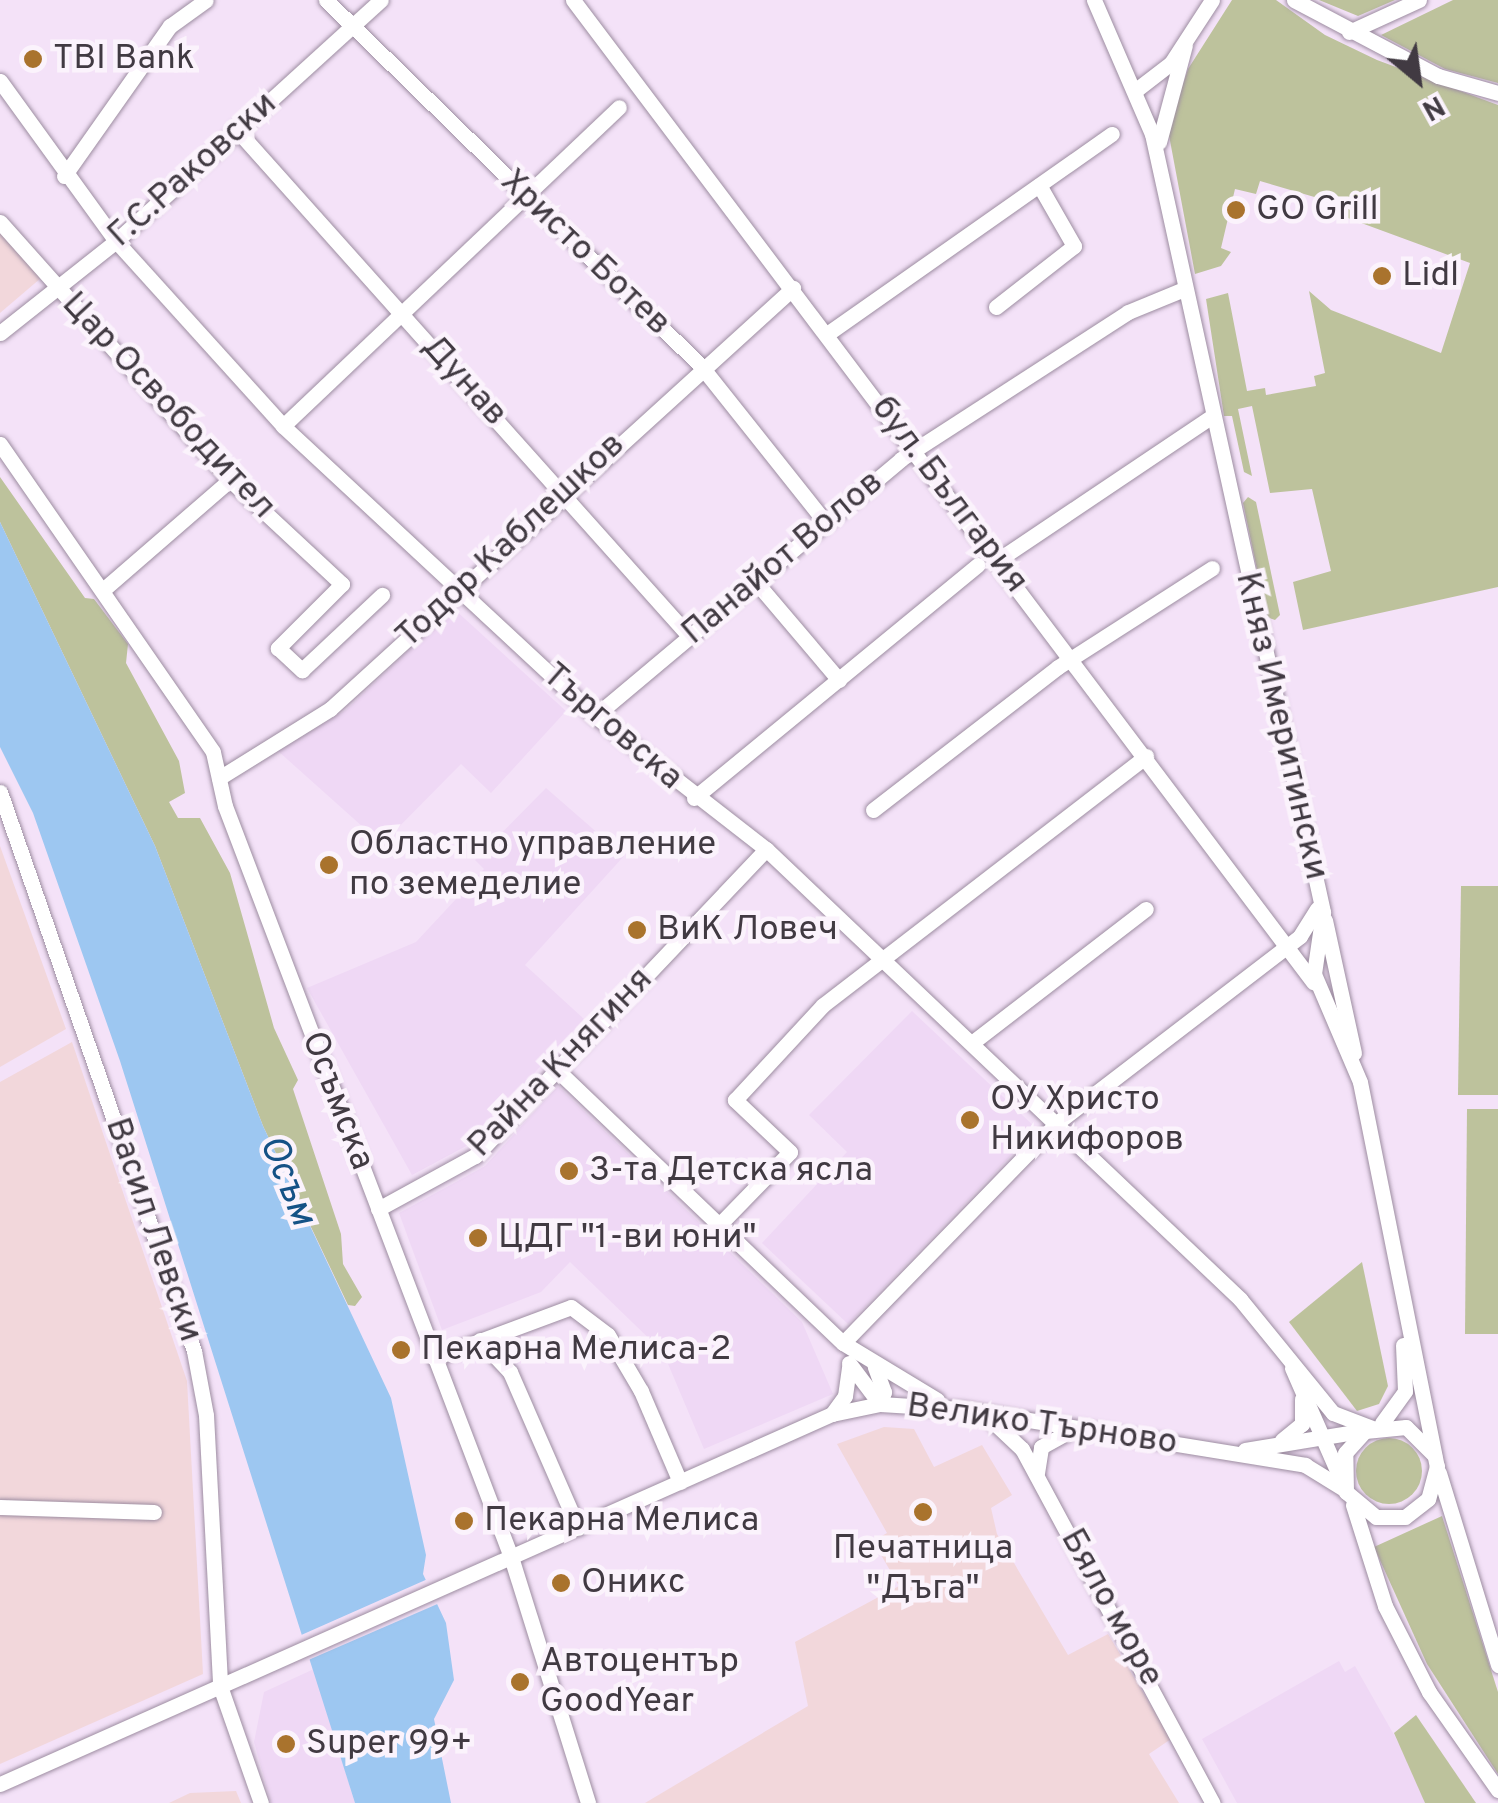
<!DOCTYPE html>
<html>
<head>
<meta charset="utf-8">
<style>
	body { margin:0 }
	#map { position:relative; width:1498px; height:1803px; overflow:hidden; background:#f4e2f8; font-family:Overpass,sans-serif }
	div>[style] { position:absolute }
	.built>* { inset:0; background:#efd8f5 }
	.industrial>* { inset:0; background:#f2d7db }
	.green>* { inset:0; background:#bdc29c }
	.round { border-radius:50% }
	.water>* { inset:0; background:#9dc7f1 }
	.pier>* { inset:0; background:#f4e2f8 }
	.roads { filter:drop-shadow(0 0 2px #9d8da1) drop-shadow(0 0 2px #9d8da1) }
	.minor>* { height:15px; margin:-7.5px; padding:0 7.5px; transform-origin:7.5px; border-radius:7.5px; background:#fff }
	.dots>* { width:28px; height:28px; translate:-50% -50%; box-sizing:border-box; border:5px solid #fbf3fc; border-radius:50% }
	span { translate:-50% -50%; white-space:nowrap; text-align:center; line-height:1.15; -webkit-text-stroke:9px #fbf3fc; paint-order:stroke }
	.poi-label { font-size:35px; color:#413a42 }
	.left { translate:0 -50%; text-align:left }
	.street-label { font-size:35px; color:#413a42 }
	.water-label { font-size:38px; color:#155286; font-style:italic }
	.north { position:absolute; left:1368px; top:30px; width:100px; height:100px; -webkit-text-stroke:8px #fbf3fc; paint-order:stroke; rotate:151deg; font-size:28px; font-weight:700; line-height:40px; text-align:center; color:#413a42 }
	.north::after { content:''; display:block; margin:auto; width:35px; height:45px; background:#413a42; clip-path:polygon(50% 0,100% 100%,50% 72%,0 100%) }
</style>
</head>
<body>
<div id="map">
	<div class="built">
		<div style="clip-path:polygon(453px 608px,566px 711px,491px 793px,461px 764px,382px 844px,278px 751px,346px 710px)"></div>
		<div style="clip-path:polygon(546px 788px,624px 856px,525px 965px,584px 1019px,468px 1145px,412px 1175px,307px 988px,416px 942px,484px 869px,475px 860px)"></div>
		<div style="clip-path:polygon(912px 1011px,1037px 1129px,848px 1324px,762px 1243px,847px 1152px,809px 1115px)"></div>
		<div style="clip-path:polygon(558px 1086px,802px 1322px,833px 1394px,704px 1449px,663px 1352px,570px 1262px,541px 1292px,442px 1330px,399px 1213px,485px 1166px)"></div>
		<div style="clip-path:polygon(1339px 1661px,1345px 1672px,1355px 1666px,1419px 1779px,1425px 1803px,1237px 1803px,1202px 1739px)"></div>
		<div style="clip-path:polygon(314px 1669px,355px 1803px,271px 1803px,254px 1742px,264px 1692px)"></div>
	</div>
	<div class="industrial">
		<div style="clip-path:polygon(0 233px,41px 278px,0 313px)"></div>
		<div style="clip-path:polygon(0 846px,66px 1029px,0 1067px)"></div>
		<div style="clip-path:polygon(72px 1042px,187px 1381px,203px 1674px,0 1764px,0 1082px)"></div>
		<div style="clip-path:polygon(884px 1427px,914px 1429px,934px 1467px,982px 1445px,1012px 1495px,991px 1508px,997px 1534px,1068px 1655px,1108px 1634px,1171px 1739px,1149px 1754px,1179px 1803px,645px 1803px,808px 1706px,795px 1642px,899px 1586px,873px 1541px,887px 1533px,837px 1444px)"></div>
		<div style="clip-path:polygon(236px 1791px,241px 1803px,169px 1803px,190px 1793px)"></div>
	</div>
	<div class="green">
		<div style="clip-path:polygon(1232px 0,1276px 0,1325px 35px,1377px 60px,1498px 105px,1498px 587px,1303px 630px,1293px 582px,1331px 571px,1312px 489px,1270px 493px,1252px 406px,1238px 409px,1252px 476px,1244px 472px,1232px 416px,1224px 416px,1206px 299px,1228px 293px,1247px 391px,1265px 388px,1266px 395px,1316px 386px,1314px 376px,1325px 373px,1309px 291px,1331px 310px,1441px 353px,1470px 263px,1326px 210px,1328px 201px,1260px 181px,1256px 194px,1235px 189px,1221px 248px,1231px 252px,1221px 266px,1195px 274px,1168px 130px,1188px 69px)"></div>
		<div style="clip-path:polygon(1319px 0,1395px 0,1358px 16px)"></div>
		<div style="clip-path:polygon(1453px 0,1498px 0,1498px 83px,1445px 69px,1381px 35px)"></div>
		<div style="clip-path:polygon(0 477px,85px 598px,94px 599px,128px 644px,126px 663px,179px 761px,185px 793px,169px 802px,178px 818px,200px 818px,230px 873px,274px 1028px,298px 1080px,293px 1089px,341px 1234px,343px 1264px,362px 1297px,355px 1306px,348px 1305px,263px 1126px,155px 846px,0 522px)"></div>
		<div style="clip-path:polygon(1248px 497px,1256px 502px,1280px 615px,1275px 620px,1267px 617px,1243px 503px)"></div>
		<div style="clip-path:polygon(1461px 886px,1498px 886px,1498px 1095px,1458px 1095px)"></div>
		<div style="clip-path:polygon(1467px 1109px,1498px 1109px,1498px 1334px,1465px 1334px)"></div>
		<div style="clip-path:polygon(1362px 1262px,1388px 1386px,1379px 1404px,1357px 1411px,1289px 1322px)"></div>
		<div class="round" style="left:1356px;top:1438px;width:66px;height:66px"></div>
		<div style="clip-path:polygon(1442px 1516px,1498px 1692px,1498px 1774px,1427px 1664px,1374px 1547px)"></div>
		<div style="clip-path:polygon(1416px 1715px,1476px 1803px,1425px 1803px,1394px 1733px)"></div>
	</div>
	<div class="water">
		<div style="clip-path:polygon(0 522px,155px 846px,263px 1126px,391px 1398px,426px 1555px,423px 1574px,446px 1623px,454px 1680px,434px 1719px,451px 1803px,355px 1803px,120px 1061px,33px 813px,0 747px)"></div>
	</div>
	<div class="pier">
		<div style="clip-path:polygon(430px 1578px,442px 1602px,306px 1661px,299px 1636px)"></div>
	</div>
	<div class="roads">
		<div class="minor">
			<div style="left:326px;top:0;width:524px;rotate:44.3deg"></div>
			<div style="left:701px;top:366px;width:199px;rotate:51.5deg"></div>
			<div style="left:573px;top:0;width:1230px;rotate:53deg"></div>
			<div style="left:1094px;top:0;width:146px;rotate:66.6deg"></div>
			<div style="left:1152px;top:134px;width:797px;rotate:77.6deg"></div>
			<div style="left:1323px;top:912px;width:63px;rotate:98.3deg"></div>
			<div style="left:1314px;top:974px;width:117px;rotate:66.9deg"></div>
			<div style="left:1360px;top:1082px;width:392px;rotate:78.7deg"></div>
			<div style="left:1437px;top:1466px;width:34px;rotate:105deg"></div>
			<div style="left:1428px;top:1499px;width:29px;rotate:142deg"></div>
			<div style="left:1405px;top:1517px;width:29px;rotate:180deg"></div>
			<div style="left:1376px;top:1517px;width:39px;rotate:-140deg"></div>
			<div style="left:1346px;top:1492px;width:39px;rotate:-91deg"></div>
			<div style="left:1345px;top:1453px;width:30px;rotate:-48deg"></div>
			<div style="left:1365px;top:1431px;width:41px;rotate:-5.6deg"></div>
			<div style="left:1406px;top:1427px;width:40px;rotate:45deg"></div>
			<div style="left:1294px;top:0;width:163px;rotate:27.8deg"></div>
			<div style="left:1438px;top:76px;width:62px;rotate:15.8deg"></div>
			<div style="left:1349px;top:32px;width:77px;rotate:-24.6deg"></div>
			<div style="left:0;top:81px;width:198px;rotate:54.1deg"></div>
			<div style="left:116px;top:241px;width:249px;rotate:47.9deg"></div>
			<div style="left:283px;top:426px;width:426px;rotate:42.9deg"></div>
			<div style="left:595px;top:716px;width:217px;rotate:37.9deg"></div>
			<div style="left:766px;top:849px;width:654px;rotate:43.51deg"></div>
			<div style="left:1240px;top:1299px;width:147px;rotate:50.8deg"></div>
			<div style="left:1333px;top:1413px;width:42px;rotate:21deg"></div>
			<div style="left:1136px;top:90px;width:44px;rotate:-37.6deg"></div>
			<div style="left:1171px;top:63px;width:75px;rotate:-56.9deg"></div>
			<div style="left:236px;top:129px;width:680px;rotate:48.22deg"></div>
			<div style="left:1159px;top:142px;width:100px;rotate:-75deg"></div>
			<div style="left:64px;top:176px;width:184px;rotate:-54.8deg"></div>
			<div style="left:170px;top:26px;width:44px;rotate:-35.8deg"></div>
			<div style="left:0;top:222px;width:346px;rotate:48.3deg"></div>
			<div style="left:230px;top:480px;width:153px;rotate:42.9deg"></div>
			<div style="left:342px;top:584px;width:91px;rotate:135deg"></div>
			<div style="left:278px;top:648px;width:33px;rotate:43deg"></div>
			<div style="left:302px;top:670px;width:110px;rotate:-43.2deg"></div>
			<div style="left:996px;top:307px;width:99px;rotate:-38deg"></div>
			<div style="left:1074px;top:246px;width:70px;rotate:-119.8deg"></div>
			<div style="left:0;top:333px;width:148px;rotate:-38.4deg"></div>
			<div style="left:116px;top:241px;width:358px;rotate:-42.3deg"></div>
			<div style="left:827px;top:334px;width:348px;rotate:-35.1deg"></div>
			<div style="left:283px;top:426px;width:463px;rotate:-43.5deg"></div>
			<div style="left:0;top:444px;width:374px;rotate:55.3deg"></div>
			<div style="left:213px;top:752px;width:55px;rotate:77.5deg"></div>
			<div style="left:225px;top:806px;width:804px;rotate:69.15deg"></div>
			<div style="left:511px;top:1557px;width:258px;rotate:72.6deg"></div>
			<div style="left:998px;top:560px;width:258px;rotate:-33.9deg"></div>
			<div style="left:755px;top:581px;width:130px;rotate:49.7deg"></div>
			<div style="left:104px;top:589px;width:167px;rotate:-40.9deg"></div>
			<div style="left:595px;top:716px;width:400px;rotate:-40deg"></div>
			<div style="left:901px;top:459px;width:270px;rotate:-32.9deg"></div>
			<div style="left:1128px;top:312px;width:61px;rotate:-22.3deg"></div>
			<div style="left:219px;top:778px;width:131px;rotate:-31.9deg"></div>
			<div style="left:330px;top:709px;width:626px;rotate:-42.28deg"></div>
			<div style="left:0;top:792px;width:592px;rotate:70.86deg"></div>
			<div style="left:194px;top:1351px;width:65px;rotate:79.4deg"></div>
			<div style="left:206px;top:1415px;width:271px;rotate:87deg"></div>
			<div style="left:220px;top:1686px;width:124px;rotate:70.7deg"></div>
			<div style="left:694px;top:798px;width:367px;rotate:-39.4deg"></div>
			<div style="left:873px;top:810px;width:234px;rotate:-37.7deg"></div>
			<div style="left:1058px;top:667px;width:183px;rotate:-32.7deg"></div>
			<div style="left:1325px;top:920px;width:136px;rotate:77.7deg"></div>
			<div style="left:973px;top:1042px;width:218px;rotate:-37.6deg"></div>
			<div style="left:557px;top:1070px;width:395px;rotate:43.7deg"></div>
			<div style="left:843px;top:1343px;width:110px;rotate:31.2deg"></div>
			<div style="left:378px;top:1209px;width:111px;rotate:-28.7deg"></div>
			<div style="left:475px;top:1156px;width:423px;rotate:-46.5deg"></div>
			<div style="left:721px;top:1223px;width:99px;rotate:-45.8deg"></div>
			<div style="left:790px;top:1152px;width:76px;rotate:-136.6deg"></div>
			<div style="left:735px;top:1100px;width:129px;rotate:-47.2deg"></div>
			<div style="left:823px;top:1005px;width:408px;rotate:-37.6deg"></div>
			<div style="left:480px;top:1340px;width:44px;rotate:46.8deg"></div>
			<div style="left:510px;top:1372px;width:170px;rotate:66.4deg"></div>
			<div style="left:843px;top:1343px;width:308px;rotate:-45.8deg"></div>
			<div style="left:1058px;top:1122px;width:305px;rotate:-37.5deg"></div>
			<div style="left:1300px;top:936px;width:32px;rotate:-58deg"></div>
			<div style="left:434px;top:1358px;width:146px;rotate:-20.4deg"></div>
			<div style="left:571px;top:1307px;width:46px;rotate:37.1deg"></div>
			<div style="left:608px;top:1335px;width:65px;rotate:59.5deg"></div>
			<div style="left:641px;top:1391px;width:99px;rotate:66.8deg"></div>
			<div style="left:849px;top:1363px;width:51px;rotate:52.9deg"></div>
			<div style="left:880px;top:1404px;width:13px;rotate:-72deg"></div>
			<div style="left:884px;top:1392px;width:27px;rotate:-110deg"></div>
			<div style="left:1292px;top:1368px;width:117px;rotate:66.3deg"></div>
			<div style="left:832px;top:1414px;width:22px;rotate:-54deg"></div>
			<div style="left:845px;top:1396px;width:30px;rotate:-82deg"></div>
			<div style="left:987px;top:1416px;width:48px;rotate:43.3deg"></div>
			<div style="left:1022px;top:1449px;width:402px;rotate:61.7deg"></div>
			<div style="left:1382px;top:1423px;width:39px;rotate:-54deg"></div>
			<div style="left:1405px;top:1391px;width:46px;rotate:-92.5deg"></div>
			<div style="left:1282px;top:1440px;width:26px;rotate:-39deg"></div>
			<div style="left:1302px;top:1424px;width:25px;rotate:-90deg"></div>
			<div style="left:1245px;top:1450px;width:118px;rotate:-9.3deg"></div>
			<div style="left:1037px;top:1473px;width:26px;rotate:-81deg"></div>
			<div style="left:1041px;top:1447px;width:35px;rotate:-29deg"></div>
			<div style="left:1439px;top:1473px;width:201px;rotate:72.9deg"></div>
			<div style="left:1353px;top:1505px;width:106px;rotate:72.4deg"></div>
			<div style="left:1385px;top:1606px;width:97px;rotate:62.9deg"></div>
			<div style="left:1429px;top:1692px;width:120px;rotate:54.9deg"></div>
			<div style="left:0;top:1507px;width:154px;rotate:1.9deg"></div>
			<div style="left:0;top:1784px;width:911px;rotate:-23.98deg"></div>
			<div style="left:832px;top:1414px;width:49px;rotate:-11.8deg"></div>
			<div style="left:880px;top:1404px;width:81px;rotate:3.5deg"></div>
			<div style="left:961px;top:1409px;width:349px;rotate:9.2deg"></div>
			<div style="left:1305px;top:1465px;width:46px;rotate:31.6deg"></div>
		</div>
	</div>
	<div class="dots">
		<div style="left:33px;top:59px;background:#a9732d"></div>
		<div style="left:1236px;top:210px;background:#a9732d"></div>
		<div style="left:1382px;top:276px;background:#a9732d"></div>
		<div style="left:329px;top:865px;background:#a9732d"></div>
		<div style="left:637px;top:930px;background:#a9732d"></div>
		<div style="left:970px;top:1120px;background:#a9732d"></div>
		<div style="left:569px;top:1171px;background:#a9732d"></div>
		<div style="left:478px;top:1238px;background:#a9732d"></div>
		<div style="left:401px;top:1350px;background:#a9732d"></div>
		<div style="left:923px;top:1512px;background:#a9732d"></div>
		<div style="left:464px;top:1521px;background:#a9732d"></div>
		<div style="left:561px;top:1583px;background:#a9732d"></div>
		<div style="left:520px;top:1682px;background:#a9732d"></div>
		<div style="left:286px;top:1744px;background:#a9732d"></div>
	</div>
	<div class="poi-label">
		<span class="left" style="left:53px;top:59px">TBI Bank</span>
		<span class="left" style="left:1256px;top:210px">GO Grill</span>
		<span class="left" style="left:1402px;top:276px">Lidl</span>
		<span class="left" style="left:349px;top:865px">Областно управление<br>по земеделие</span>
		<span class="left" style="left:657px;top:930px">ВиК Ловеч</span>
		<span class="left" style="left:990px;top:1120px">ОУ Христо<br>Никифоров</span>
		<span class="left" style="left:589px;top:1171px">3-та Детска ясла</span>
		<span class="left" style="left:498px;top:1238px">ЦДГ "1-ви юни"</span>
		<span class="left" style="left:421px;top:1350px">Пекарна Мелиса-2</span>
		<span class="left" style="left:484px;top:1521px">Пекарна Мелиса</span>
		<span style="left:923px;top:1569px">Печатница<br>"Дъга"</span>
		<span class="left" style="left:581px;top:1583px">Оникс</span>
		<span class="left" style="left:540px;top:1682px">Автоцентър<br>GoodYear</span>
		<span class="left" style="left:306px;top:1744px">Super 99+</span>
	</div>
	<div class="street-label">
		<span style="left:193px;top:170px;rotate:-42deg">Г.С.Раковски</span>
		<span style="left:585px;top:253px;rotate:44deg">Христо Ботев</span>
		<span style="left:464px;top:381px;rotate:48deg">Дунав</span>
		<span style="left:168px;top:406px;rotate:47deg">Цар Освободител</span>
		<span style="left:949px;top:495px;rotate:53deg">бул. България</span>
		<span style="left:511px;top:541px;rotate:-43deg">Тодор Каблешков</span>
		<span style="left:783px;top:558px;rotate:-40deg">Панайот Волов</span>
		<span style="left:1281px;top:726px;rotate:77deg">Княз Имеритински</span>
		<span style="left:612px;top:727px;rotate:41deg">Търговска</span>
		<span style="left:561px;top:1063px;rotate:-46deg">Райна Княгиня</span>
		<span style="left:337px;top:1101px;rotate:69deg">Осъмска</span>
		<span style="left:153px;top:1230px;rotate:71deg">Васил Левски</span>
		<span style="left:1042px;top:1425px;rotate:8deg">Велико Търново</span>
		<span style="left:1111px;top:1608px;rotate:61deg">Бяло море</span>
	</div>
	<div class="water-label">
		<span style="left:286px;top:1181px;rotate:68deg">Осъм</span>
	</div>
	<div class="north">N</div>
</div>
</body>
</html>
